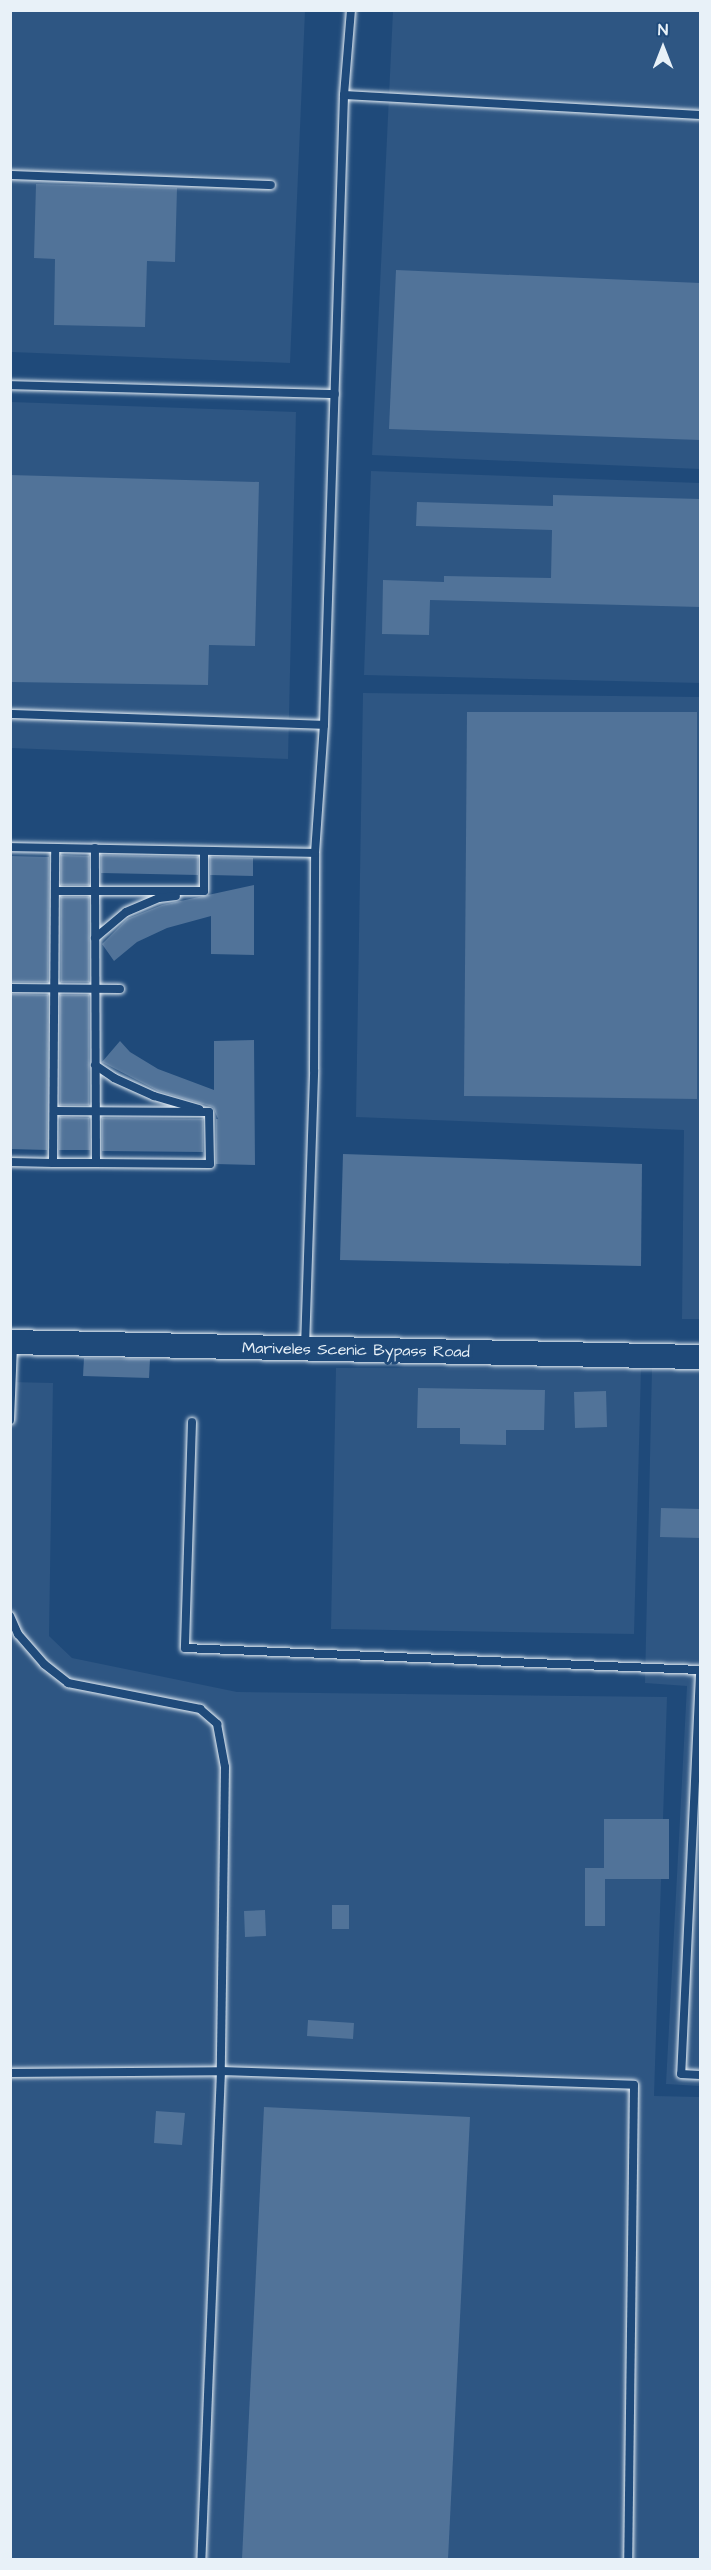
<!DOCTYPE html>
<html>
<head>
<meta charset="utf-8">
<style>
	body { margin:0 }
	#map { position:relative; width:711px; height:2570px; overflow:hidden; background:#1f4a7a; font-family:"Architects Daughter",sans-serif }
	div>[style] { position:absolute }
	.built>* { inset:0; background:#2e5683 }
	.building>* { inset:0; background:#517399 }
	.roads { filter:drop-shadow(0 0 2px #e8f1f8) drop-shadow(0 0 2px #e8f1f8) }
	.service>* { height:8px; margin:-4px; padding:0 4px; transform-origin:4px; border-radius:4px; background:#1f4a7a }
	.secondary>* { height:24px; margin:-12px; padding:0 12px; transform-origin:12px; border-radius:12px; background:#1f4a7a }
	span { translate:-50% -50%; white-space:nowrap; text-align:center; line-height:1.15; -webkit-text-stroke:6px #1f4a7a; paint-order:stroke }
	.street-label { font-size:16px; color:#e8f1f8 }
	.frame { position:absolute; inset:0; border:12px solid #e8f1f8; pointer-events:none }
	.north { position:absolute; left:633px; top:18px; width:60px; height:60px; -webkit-text-stroke:4px #1f4a7a; paint-order:stroke; rotate:0deg; font-size:16px; font-weight:700; line-height:24px; text-align:center; color:#e8f1f8 }
	.north::after { content:''; display:block; margin:auto; width:21px; height:27px; background:#e8f1f8; clip-path:polygon(50% 0,100% 100%,50% 72%,0 100%) }
</style>
</head>
<body>
<div id="map">
	<div class="built">
		<div style="clip-path:polygon(11px 11px,305px 11px,290px 363px,11px 352px)"></div>
		<div style="clip-path:polygon(393px 11px,700px 11px,700px 469px,372px 455px)"></div>
		<div style="clip-path:polygon(11px 402px,296px 412px,288px 759px,11px 748px)"></div>
		<div style="clip-path:polygon(371px 471px,700px 483px,700px 683px,364px 675px)"></div>
		<div style="clip-path:polygon(363px 693px,700px 697px,700px 1319px,682px 1319px,684px 1130px,356px 1117px)"></div>
		<div style="clip-path:polygon(336px 1368px,641px 1369px,634px 1634px,331px 1629px)"></div>
		<div style="clip-path:polygon(652px 1368px,700px 1369px,700px 2086px,666px 2084px,687px 1686px,645px 1683px)"></div>
		<div style="clip-path:polygon(11px 1382px,53px 1383px,49px 1636px,72px 1658px,237px 1692px,667px 1697px,654px 2096px,700px 2097px,700px 2559px,11px 2560px)"></div>
	</div>
	<div class="building">
		<div style="clip-path:polygon(36px 184px,177px 188px,175px 262px,147px 261px,145px 327px,54px 325px,55px 259px,34px 258px)"></div>
		<div style="clip-path:polygon(396px 270px,700px 283px,700px 440px,389px 429px)"></div>
		<div style="clip-path:polygon(10px 475px,259px 482px,255px 646px,209px 645px,208px 685px,10px 682px)"></div>
		<div style="clip-path:polygon(553px 495px,700px 499px,700px 607px,430px 600px,429px 635px,382px 634px,383px 580px,444px 582px,444px 576px,551px 578px,552px 530px,416px 526px,417px 502px,553px 506px)"></div>
		<div style="clip-path:polygon(467px 712px,697px 712px,697px 1099px,464px 1096px)"></div>
		<div style="clip-path:polygon(61px 855px,89px 856px,89px 885px,61px 885px)"></div>
		<div style="clip-path:polygon(101px 855px,198px 857px,198px 875px,101px 873px)"></div>
		<div style="clip-path:polygon(10px 856px,49px 857px,48px 982px,10px 982px)"></div>
		<div style="clip-path:polygon(210px 857px,253px 858px,253px 876px,210px 875px)"></div>
		<div style="clip-path:polygon(254px 885px,254px 955px,211px 954px,211px 916px,167px 928px,137px 942px,114px 961px,102px 944px,127px 919px,162px 905px)"></div>
		<div style="clip-path:polygon(61px 897px,89px 897px,89px 982px,61px 982px)"></div>
		<div style="clip-path:polygon(10px 994px,48px 995px,47px 1150px,10px 1149px)"></div>
		<div style="clip-path:polygon(60px 995px,89px 995px,89px 1105px,60px 1105px)"></div>
		<div style="clip-path:polygon(254px 1040px,255px 1165px,216px 1164px,216px 1119px,218px 1119px,213px 1107px,158px 1091px,102px 1062px,120px 1041px,130px 1052px,158px 1069px,214px 1090px,214px 1041px)"></div>
		<div style="clip-path:polygon(60px 1117px,89px 1118px,90px 1150px,59px 1150px)"></div>
		<div style="clip-path:polygon(102px 1118px,203px 1119px,203px 1152px,102px 1151px)"></div>
		<div style="clip-path:polygon(343px 1154px,642px 1164px,641px 1266px,340px 1260px)"></div>
		<div style="clip-path:polygon(84px 1358px,150px 1359px,149px 1378px,83px 1376px)"></div>
		<div style="clip-path:polygon(418px 1388px,545px 1390px,544px 1430px,506px 1430px,506px 1445px,460px 1444px,460px 1428px,417px 1428px)"></div>
		<div style="clip-path:polygon(606px 1391px,607px 1427px,575px 1428px,574px 1392px)"></div>
		<div style="clip-path:polygon(661px 1508px,700px 1509px,700px 1538px,660px 1537px)"></div>
		<div style="clip-path:polygon(604px 1819px,669px 1819px,669px 1879px,605px 1879px,605px 1926px,585px 1926px,585px 1868px,604px 1868px)"></div>
		<div style="clip-path:polygon(332px 1905px,349px 1905px,349px 1929px,332px 1929px)"></div>
		<div style="clip-path:polygon(265px 1910px,266px 1936px,245px 1937px,244px 1911px)"></div>
		<div style="clip-path:polygon(308px 2020px,354px 2023px,353px 2039px,307px 2036px)"></div>
		<div style="clip-path:polygon(264px 2107px,470px 2117px,448px 2559px,242px 2559px)"></div>
		<div style="clip-path:polygon(156px 2111px,185px 2113px,182px 2145px,154px 2143px)"></div>
	</div>
	<div class="roads">
		<div class="service">
			<div style="left:344px;top:95px;width:357px;rotate:3.2deg"></div>
			<div style="left:10px;top:175px;width:261px;rotate:2.2deg"></div>
			<div style="left:10px;top:385px;width:325px;rotate:1.6deg"></div>
			<div style="left:10px;top:714px;width:314px;rotate:2deg"></div>
			<div style="left:10px;top:847px;width:305px;rotate:1.1deg"></div>
			<div style="left:204px;top:851px;width:40px;rotate:90deg"></div>
			<div style="left:55px;top:891px;width:149px"></div>
			<div style="left:95px;top:938px;width:40px;rotate:-40deg"></div>
			<div style="left:126px;top:912px;width:36px;rotate:-23deg"></div>
			<div style="left:159px;top:898px;width:17px;rotate:-7deg"></div>
			<div style="left:10px;top:988px;width:110px;rotate:0.5deg"></div>
			<div style="left:95px;top:1065px;width:23px;rotate:34deg"></div>
			<div style="left:114px;top:1078px;width:44px;rotate:24.2deg"></div>
			<div style="left:154px;top:1096px;width:47px;rotate:16.1deg"></div>
			<div style="left:54px;top:1111px;width:155px;rotate:0.4deg"></div>
			<div style="left:209px;top:1112px;width:52px;rotate:88.9deg"></div>
			<div style="left:210px;top:1164px;width:114px;rotate:-179.5deg"></div>
			<div style="left:10px;top:1162px;width:43px;rotate:1.3deg"></div>
			<div style="left:53px;top:1163px;width:315px;rotate:-89.6deg"></div>
			<div style="left:53px;top:1163px;width:43px"></div>
			<div style="left:96px;top:1163px;width:315px;rotate:-90.2deg"></div>
			<div style="left:305px;top:1347px;width:277px;rotate:-88.1deg"></div>
			<div style="left:314px;top:1070px;width:217px;rotate:-89.7deg"></div>
			<div style="left:315px;top:853px;width:128px;rotate:-86deg"></div>
			<div style="left:324px;top:725px;width:630px;rotate:-88.18deg"></div>
			<div style="left:344px;top:95px;width:85px;rotate:-85.3deg"></div>
			<div style="left:10px;top:1420px;width:75px;rotate:-87.7deg"></div>
			<div style="left:192px;top:1422px;width:226px;rotate:91.8deg"></div>
			<div style="left:185px;top:1648px;width:515px;rotate:2.45deg"></div>
			<div style="left:10px;top:1616px;width:20px;rotate:66deg"></div>
			<div style="left:18px;top:1634px;width:40px;rotate:49deg"></div>
			<div style="left:44px;top:1664px;width:31px;rotate:38deg"></div>
			<div style="left:68px;top:1683px;width:135px;rotate:11.1deg"></div>
			<div style="left:200px;top:1709px;width:23px;rotate:41deg"></div>
			<div style="left:217px;top:1724px;width:44px;rotate:79.5deg"></div>
			<div style="left:225px;top:1767px;width:304px;rotate:90.8deg"></div>
			<div style="left:221px;top:2071px;width:413px;rotate:1.9deg"></div>
			<div style="left:634px;top:2085px;width:475px;rotate:90.7deg"></div>
			<div style="left:700px;top:1675px;width:399px;rotate:92.7deg"></div>
			<div style="left:681px;top:2074px;width:19px;rotate:3deg"></div>
			<div style="left:10px;top:2073px;width:211px;rotate:-0.5deg"></div>
			<div style="left:221px;top:2071px;width:489px;rotate:92.3deg"></div>
		</div>
		<div class="secondary">
			<div style="left:10px;top:1342px;width:690px;rotate:1.25deg"></div>
		</div>
	</div>
	<div class="street-label">
		<span style="left:356px;top:1350px;rotate:1deg">Mariveles Scenic Bypass Road</span>
	</div>
	<div class="frame"></div>
	<div class="north">N</div>
</div>
</body>
</html>
